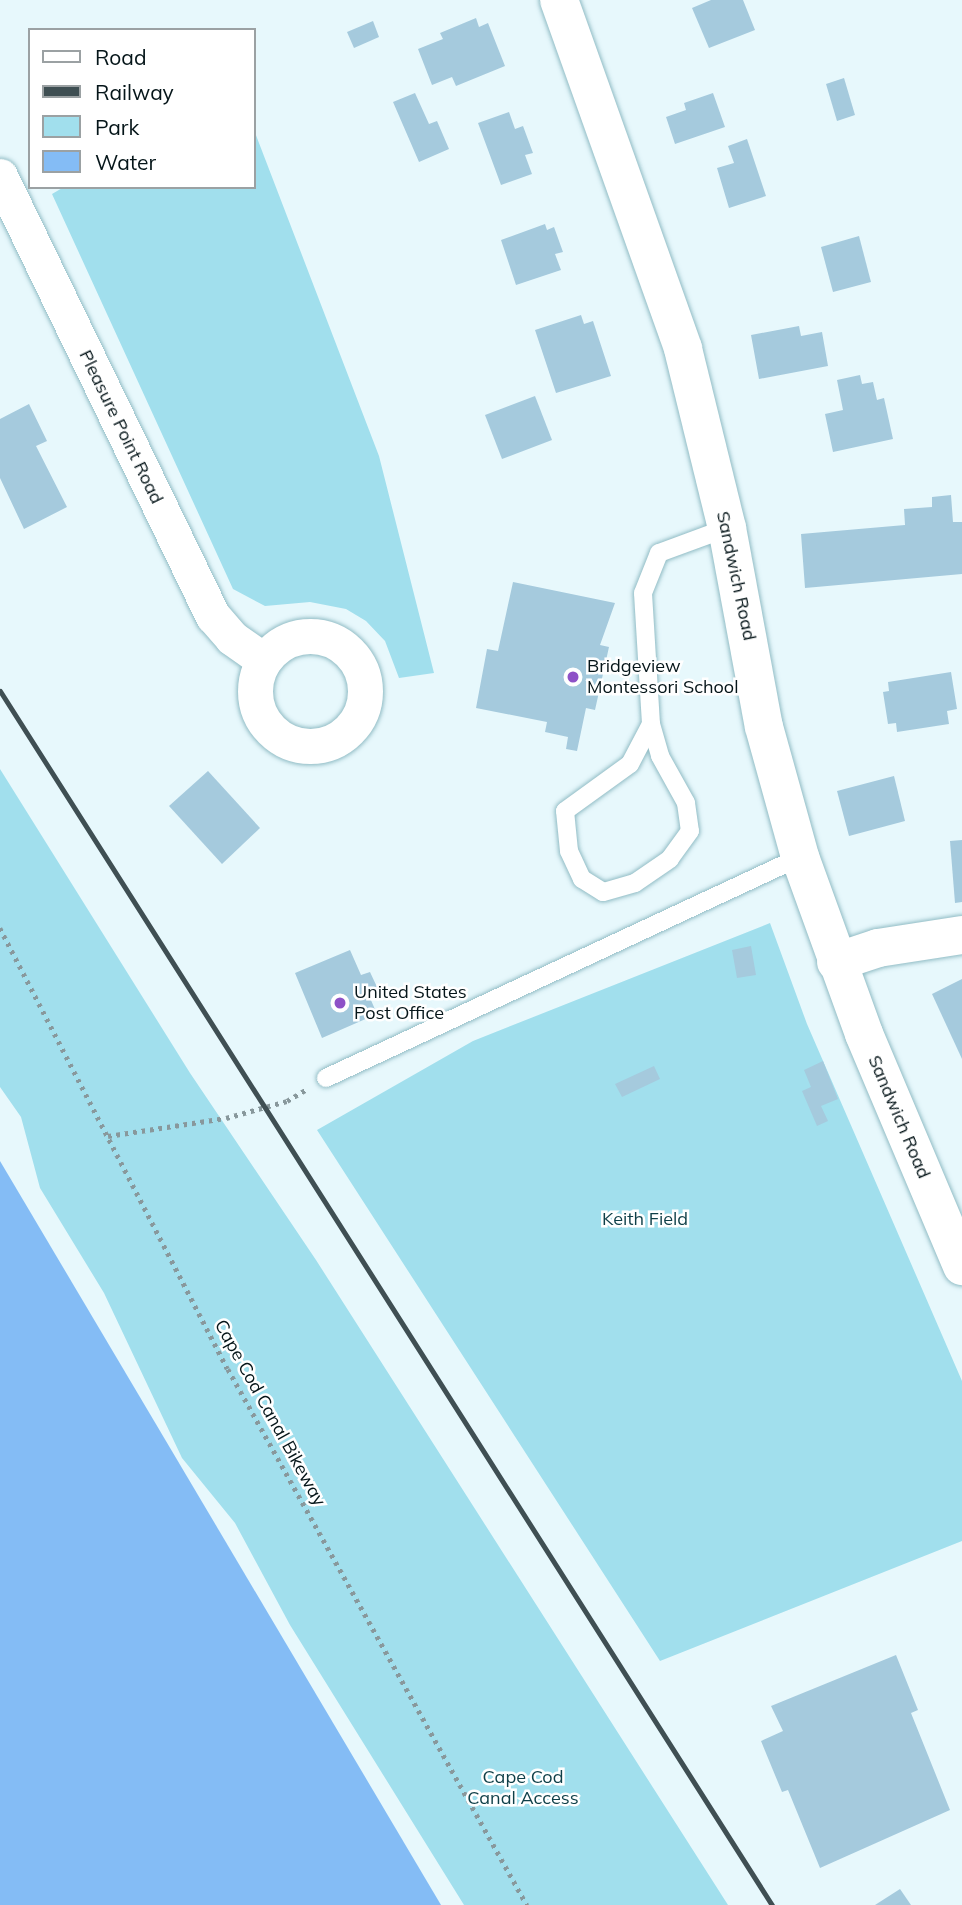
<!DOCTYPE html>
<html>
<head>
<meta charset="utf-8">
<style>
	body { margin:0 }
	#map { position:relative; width:962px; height:1905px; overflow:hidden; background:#e7f8fc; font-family:Mulish,sans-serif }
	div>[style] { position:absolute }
	.green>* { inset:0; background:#a1dfed }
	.water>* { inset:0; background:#84bcf5 }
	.building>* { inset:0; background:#a5cadd }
	.path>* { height:4.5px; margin-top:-2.25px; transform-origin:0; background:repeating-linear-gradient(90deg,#88989c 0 3.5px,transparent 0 8.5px) }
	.roads { filter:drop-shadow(0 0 2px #91bcc5) drop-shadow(0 0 2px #91bcc5) }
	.lane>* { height:18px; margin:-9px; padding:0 9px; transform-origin:9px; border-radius:9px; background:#fff }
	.street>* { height:35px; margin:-17.5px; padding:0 17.5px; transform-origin:17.5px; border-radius:17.5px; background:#fff }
	.street>.ring { margin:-17.5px; padding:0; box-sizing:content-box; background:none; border:35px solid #fff; border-radius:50% }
	.secondary>* { height:38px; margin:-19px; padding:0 19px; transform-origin:19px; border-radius:19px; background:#fff }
	.rail>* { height:5px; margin:-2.5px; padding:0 2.5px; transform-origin:2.5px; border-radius:2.5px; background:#3f4f53 }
	.dots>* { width:19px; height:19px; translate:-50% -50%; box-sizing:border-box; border:4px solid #fff; border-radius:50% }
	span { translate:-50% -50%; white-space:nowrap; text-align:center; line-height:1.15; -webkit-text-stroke:5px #fff; paint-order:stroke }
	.street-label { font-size:18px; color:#051519 }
	.poi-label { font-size:18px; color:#051519 }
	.left { translate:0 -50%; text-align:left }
	.park-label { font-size:18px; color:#0e3f48 }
	.legend { position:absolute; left:28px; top:28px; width:228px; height:161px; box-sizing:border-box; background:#fff; border:2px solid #9ba1a3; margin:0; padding:9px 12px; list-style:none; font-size:21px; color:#051519 }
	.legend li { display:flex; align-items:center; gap:14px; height:35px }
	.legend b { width:35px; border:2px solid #9ba1a3 }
</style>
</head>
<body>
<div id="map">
	<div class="green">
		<div style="clip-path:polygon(254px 130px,379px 456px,434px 673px,399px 678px,385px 641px,366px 621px,346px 609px,310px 602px,265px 606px,233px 589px,52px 194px,64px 187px,254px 187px)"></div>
		<div style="clip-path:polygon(0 769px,190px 1073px,316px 1260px,728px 1905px,464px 1905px,290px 1625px,235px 1523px,182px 1458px,104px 1293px,40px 1188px,21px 1117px,0 1087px)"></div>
		<div style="clip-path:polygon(770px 923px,807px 1024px,962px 1381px,962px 1541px,660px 1661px,317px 1130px,473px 1041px)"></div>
	</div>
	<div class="water">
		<div style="clip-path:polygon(0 1161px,441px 1905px,0 1905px)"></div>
	</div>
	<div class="building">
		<div style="clip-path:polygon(711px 0,743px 0,755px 30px,709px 48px,692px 8px)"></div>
		<div style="clip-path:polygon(476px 18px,479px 27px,488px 23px,505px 66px,456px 86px,452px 77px,432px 85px,418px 49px,443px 39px,440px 33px)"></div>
		<div style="clip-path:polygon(373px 21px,379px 37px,354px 48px,347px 32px)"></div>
		<div style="clip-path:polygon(844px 78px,855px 115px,837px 121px,826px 84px)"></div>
		<div style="clip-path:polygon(415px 93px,429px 124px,437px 121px,449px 149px,419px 162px,393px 102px)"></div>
		<div style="clip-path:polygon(713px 93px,725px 127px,675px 144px,666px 117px,686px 110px,684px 103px)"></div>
		<div style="clip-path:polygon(509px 112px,515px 129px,523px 126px,533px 153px,525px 155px,532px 174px,501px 185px,478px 123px)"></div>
		<div style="clip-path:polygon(747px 139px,766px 196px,729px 208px,717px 168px,734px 163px,728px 146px)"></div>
		<div style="clip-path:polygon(545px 224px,547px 230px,554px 227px,563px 252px,555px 254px,561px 270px,516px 285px,501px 240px)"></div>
		<div style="clip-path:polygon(859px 236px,871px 282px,833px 292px,821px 247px)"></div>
		<div style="clip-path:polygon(581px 315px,584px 324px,593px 321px,611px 376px,556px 393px,535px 330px)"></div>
		<div style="clip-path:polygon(799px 326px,801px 336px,822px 332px,828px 366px,759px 379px,751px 335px)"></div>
		<div style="clip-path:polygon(860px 375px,862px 384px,873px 382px,877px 400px,884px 398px,893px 439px,833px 452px,825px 414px,843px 410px,837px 380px)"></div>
		<div style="clip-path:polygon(535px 396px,552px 440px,502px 459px,485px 415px)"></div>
		<div style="clip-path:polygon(29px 404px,47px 441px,36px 446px,67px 507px,24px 529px,0 478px,0 419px)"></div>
		<div style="clip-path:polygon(951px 495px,953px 522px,962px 522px,962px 574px,805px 588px,801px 534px,905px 525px,904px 509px,932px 507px,932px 497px)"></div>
		<div style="clip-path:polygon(513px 582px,615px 603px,600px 645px,609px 647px,595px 710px,586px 708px,577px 751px,566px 749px,568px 737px,545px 732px,547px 722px,476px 708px,487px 649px,498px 651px)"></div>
		<div style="clip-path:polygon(951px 672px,957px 709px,947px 711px,949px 724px,897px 732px,896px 723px,888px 724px,883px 692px,889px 691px,888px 682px)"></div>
		<div style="clip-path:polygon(208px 771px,260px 828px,222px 864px,169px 806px)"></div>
		<div style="clip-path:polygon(894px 776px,905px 821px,849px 836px,837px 791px)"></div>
		<div style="clip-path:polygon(962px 840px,962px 902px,955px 903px,950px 841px)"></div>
		<div style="clip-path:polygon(751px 946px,756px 975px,737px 978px,732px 950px)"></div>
		<div style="clip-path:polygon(350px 950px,361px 975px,370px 972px,377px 987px,367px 991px,377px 1014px,322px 1038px,295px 973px)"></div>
		<div style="clip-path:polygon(962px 979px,962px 1059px,932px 994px)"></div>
		<div style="clip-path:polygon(823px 1061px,838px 1099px,821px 1106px,828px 1121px,817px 1126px,802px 1091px,811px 1087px,804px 1070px)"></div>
		<div style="clip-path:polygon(654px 1066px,660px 1079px,622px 1097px,615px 1084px)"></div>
		<div style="clip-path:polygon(896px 1655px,918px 1710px,911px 1713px,950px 1810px,820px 1868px,788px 1790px,782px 1792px,761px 1741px,783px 1731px,771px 1706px)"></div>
		<div style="clip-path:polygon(900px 1889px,911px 1905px,875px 1905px)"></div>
	</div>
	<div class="path">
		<div style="left:0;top:928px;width:496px;rotate:62.7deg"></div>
		<div style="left:228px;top:1369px;width:614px;rotate:60.85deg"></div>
		<div style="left:108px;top:1136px;width:119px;rotate:-8.7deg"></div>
		<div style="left:226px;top:1118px;width:63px;rotate:-15.6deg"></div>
		<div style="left:287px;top:1101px;width:23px;rotate:-31deg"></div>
	</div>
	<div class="roads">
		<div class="lane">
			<div style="left:651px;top:724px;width:33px;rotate:74deg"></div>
			<div style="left:660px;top:756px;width:54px;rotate:61deg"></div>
			<div style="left:686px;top:803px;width:28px;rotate:82deg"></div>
			<div style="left:690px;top:831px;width:34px;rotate:126deg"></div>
			<div style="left:670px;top:859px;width:42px;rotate:145.6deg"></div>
			<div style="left:635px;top:883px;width:33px;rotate:164deg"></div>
			<div style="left:603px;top:892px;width:25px;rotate:-148deg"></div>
			<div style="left:582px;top:879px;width:31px;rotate:-115deg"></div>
			<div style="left:569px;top:851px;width:40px;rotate:-95.7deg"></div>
			<div style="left:565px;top:811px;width:80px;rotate:-35.9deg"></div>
			<div style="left:630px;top:764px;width:45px;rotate:-62.3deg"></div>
			<div style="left:651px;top:724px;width:131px;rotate:-93.5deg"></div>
			<div style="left:643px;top:593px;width:43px;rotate:-68.2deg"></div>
			<div style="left:659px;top:553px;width:72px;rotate:-20.2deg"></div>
			<div style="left:326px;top:1078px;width:523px;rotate:-25deg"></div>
		</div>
		<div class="street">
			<div style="left:0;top:176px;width:489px;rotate:64.2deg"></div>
			<div style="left:213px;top:616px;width:29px;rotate:49deg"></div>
			<div style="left:232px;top:638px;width:39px;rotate:35deg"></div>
			<div class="ring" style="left:255px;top:636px;width:75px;height:75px"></div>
		</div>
		<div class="secondary">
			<div style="left:559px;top:0;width:370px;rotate:70.4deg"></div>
			<div style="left:683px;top:349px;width:184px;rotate:76.2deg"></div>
			<div style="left:727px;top:528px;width:202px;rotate:79.5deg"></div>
			<div style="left:764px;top:727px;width:135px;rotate:74.5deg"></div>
			<div style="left:800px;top:857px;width:188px;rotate:70.1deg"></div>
			<div style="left:864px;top:1034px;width:252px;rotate:67.1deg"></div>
			<div style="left:836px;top:962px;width:44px;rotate:-18.4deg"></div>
			<div style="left:878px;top:948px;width:85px;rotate:-8.8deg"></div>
		</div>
	</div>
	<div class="rail">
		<div style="left:0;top:691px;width:1439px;rotate:57.55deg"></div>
	</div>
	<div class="dots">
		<div style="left:573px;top:677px;background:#8e51c7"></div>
		<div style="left:340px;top:1003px;background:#8e51c7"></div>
	</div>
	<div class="street-label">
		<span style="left:121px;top:427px;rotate:64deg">Pleasure Point Road</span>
		<span style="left:736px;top:576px;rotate:78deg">Sandwich Road</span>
		<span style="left:899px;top:1117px;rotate:67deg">Sandwich Road</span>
		<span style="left:270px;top:1413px;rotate:61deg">Cape Cod Canal Bikeway</span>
	</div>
	<div class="poi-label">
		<span class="left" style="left:587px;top:677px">Bridgeview<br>Montessori School</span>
		<span class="left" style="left:354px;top:1003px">United States<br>Post Office</span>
	</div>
	<div class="park-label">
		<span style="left:645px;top:1219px">Keith Field</span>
		<span style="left:523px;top:1788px">Cape Cod<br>Canal Access</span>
	</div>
	<ul class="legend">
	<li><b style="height:9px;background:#fff"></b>Road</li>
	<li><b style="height:9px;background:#3f4f53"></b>Railway</li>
	<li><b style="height:19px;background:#a1dfed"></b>Park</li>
	<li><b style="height:19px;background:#84bcf5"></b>Water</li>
	</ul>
</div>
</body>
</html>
